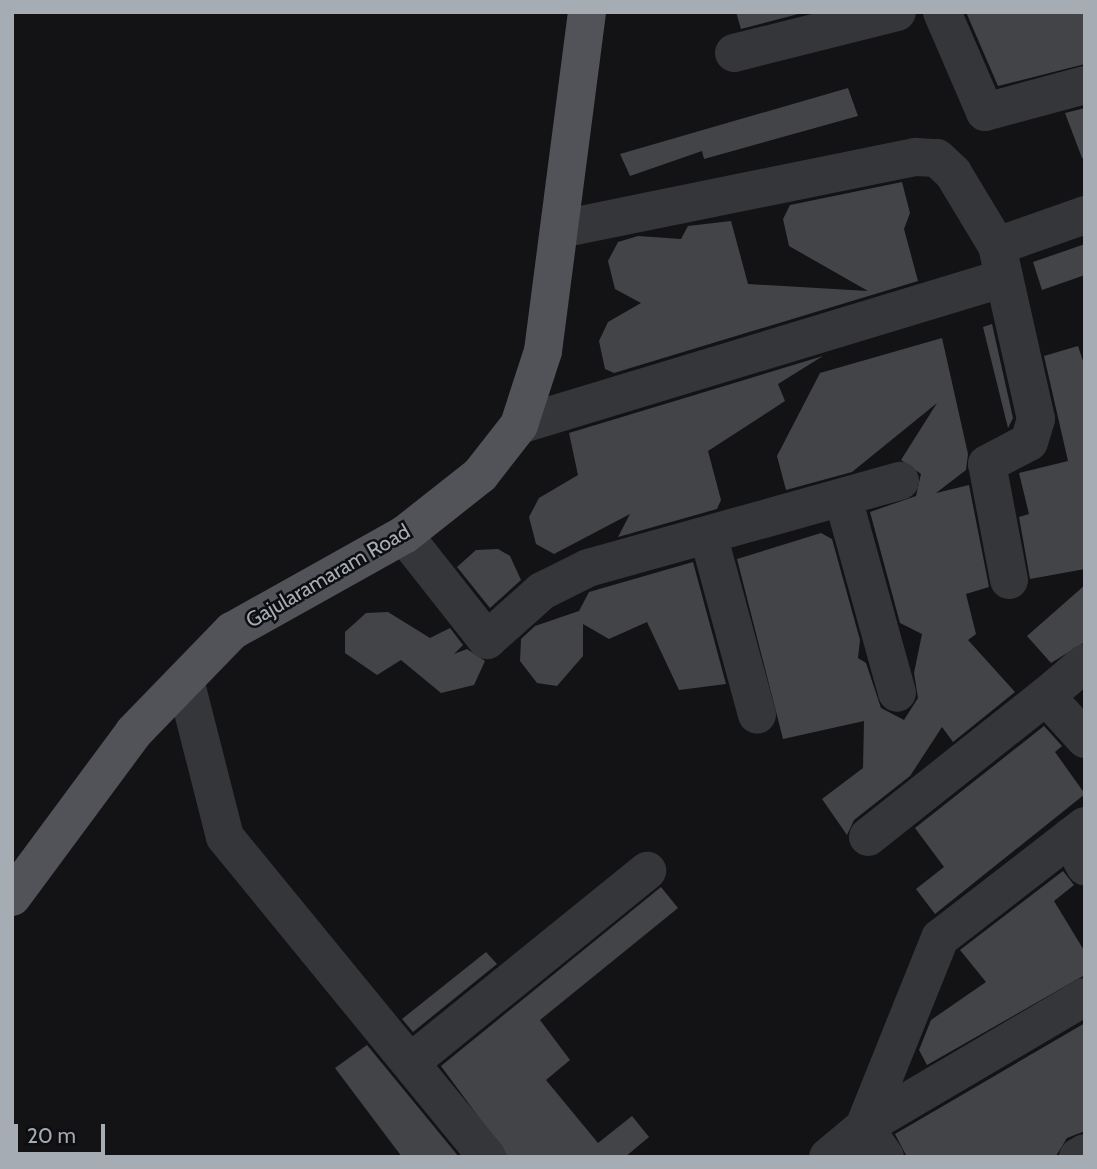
<!DOCTYPE html>
<html>
<head>
<meta charset="utf-8">
<style>
	body { margin:0 }
	#map { position:relative; width:1097px; height:1169px; overflow:hidden; background:#131315; font-family:Cabin,sans-serif }
	div>[style] { position:absolute }
	.building>* { inset:0; background:#424448 }
	.minor>* { height:38px; margin:-19px; padding:0 19px; transform-origin:19px; border-radius:19px; background:#353639 }
	.major>* { height:38px; margin:-19px; padding:0 19px; transform-origin:19px; border-radius:19px; background:#515358 }
	span { translate:-50% -50%; white-space:nowrap; text-align:center; line-height:1.15; -webkit-text-stroke:5px #0e0e10; paint-order:stroke }
	.street-label { font-size:21px; color:#a6acb4 }
	.frame { position:absolute; inset:0; border:14px solid #a6acb4; pointer-events:none }
	.scale { position:absolute; left:14px; top:1124px; width:91px; height:32px; box-sizing:border-box; border:4px solid #a6acb4; border-top:0; padding-left:9px; font-size:21px; line-height:24px; white-space:nowrap; color:#a6acb4; -webkit-text-stroke:5px #0e0e10; paint-order:stroke }
</style>
</head>
<body>
<div id="map">
	<div class="building">
		<div style="clip-path:polygon(736px 12px,806px 12px,741px 29px)"></div>
		<div style="clip-path:polygon(966px 12px,1085px 12px,1085px 64px,998px 86px)"></div>
		<div style="clip-path:polygon(848px 88px,858px 116px,704px 159px,702px 151px,630px 176px,620px 154px)"></div>
		<div style="clip-path:polygon(1085px 108px,1085px 157px,1082px 158px,1065px 113px)"></div>
		<div style="clip-path:polygon(902px 182px,910px 213px,904px 229px,918px 281px,614px 373px,605px 369px,599px 341px,608px 322px,641px 303px,615px 289px,608px 261px,618px 242px,638px 236px,681px 239px,688px 226px,731px 221px,748px 284px,868px 291px,789px 246px,783px 219px,790px 205px)"></div>
		<div style="clip-path:polygon(1085px 244px,1085px 275px,1042px 290px,1033px 262px)"></div>
		<div style="clip-path:polygon(992px 324px,1013px 418px,1008px 428px,983px 327px)"></div>
		<div style="clip-path:polygon(942px 338px,968px 454px,966px 470px,936px 493px,969px 485px,989px 587px,966px 594px,976px 634px,968px 640px,1015px 692px,953px 742px,942px 727px,910px 776px,854px 820px,847px 835px,822px 799px,863px 768px,864px 721px,783px 739px,737px 559px,821px 533px,832px 539px,860px 640px,858px 658px,866px 663px,881px 708px,904px 720px,918px 698px,914px 673px,922px 634px,900px 623px,870px 512px,916px 496px,921px 474px,901px 460px,937px 403px,852px 472px,786px 490px,777px 456px,820px 373px)"></div>
		<div style="clip-path:polygon(1078px 346px,1085px 367px,1085px 569px,1030px 579px,1019px 517px,1029px 514px,1019px 473px,1068px 461px,1044px 356px)"></div>
		<div style="clip-path:polygon(823px 356px,778px 384px,785px 401px,708px 451px,721px 500px,717px 509px,618px 537px,630px 514px,554px 554px,536px 544px,529px 517px,539px 498px,578px 475px,569px 433px)"></div>
		<div style="clip-path:polygon(498px 549px,510px 556px,521px 580px,490px 608px,457px 567px,476px 550px)"></div>
		<div style="clip-path:polygon(693px 562px,726px 684px,679px 690px,647px 622px,609px 639px,583px 624px,583px 656px,557px 686px,537px 683px,520px 661px,521px 639px,535px 626px,579px 611px,589px 592px)"></div>
		<div style="clip-path:polygon(1085px 585px,1085px 642px,1051px 663px,1027px 636px)"></div>
		<div style="clip-path:polygon(388px 612px,430px 638px,450px 628px,463px 645px,454px 654px,467px 649px,485px 661px,474px 685px,441px 693px,401px 660px,377px 675px,345px 653px,345px 632px,366px 613px)"></div>
		<div style="clip-path:polygon(1044px 726px,1062px 746px,1055px 752px,1085px 794px,935px 914px,916px 889px,944px 867px,915px 828px)"></div>
		<div style="clip-path:polygon(1063px 871px,1074px 885px,1054px 901px,1085px 952px,1085px 975px,927px 1065px,919px 1050px,931px 1020px,986px 982px,960px 950px)"></div>
		<div style="clip-path:polygon(661px 887px,678px 908px,540px 1020px,570px 1060px,546px 1080px,598px 1143px,632px 1116px,649px 1137px,625px 1157px,508px 1157px,441px 1066px)"></div>
		<div style="clip-path:polygon(486px 952px,497px 964px,413px 1032px,402px 1019px)"></div>
		<div style="clip-path:polygon(1085px 1023px,1085px 1131px,1067px 1138px,1056px 1156px,907px 1157px,895px 1134px)"></div>
		<div style="clip-path:polygon(367px 1045px,459px 1157px,402px 1157px,335px 1068px)"></div>
	</div>
	<div class="minor">
		<div style="left:942px;top:12px;width:109px;rotate:66.7deg"></div>
		<div style="left:985px;top:112px;width:104px;rotate:-15.1deg"></div>
		<div style="left:734px;top:53px;width:168px;rotate:-14.1deg"></div>
		<div style="left:561px;top:229px;width:362px;rotate:-11.5deg"></div>
		<div style="left:916px;top:157px;width:21px;rotate:3deg"></div>
		<div style="left:937px;top:158px;width:22px;rotate:43deg"></div>
		<div style="left:953px;top:173px;width:85px;rotate:58.9deg"></div>
		<div style="left:519px;top:425px;width:507px;rotate:-16.86deg"></div>
		<div style="left:843px;top:498px;width:202px;rotate:74.5deg"></div>
		<div style="left:404px;top:535px;width:134px;rotate:51.7deg"></div>
		<div style="left:487px;top:640px;width:74px;rotate:-41.7deg"></div>
		<div style="left:542px;top:591px;width:51px;rotate:-26.6deg"></div>
		<div style="left:588px;top:568px;width:324px;rotate:-15.6deg"></div>
		<div style="left:709px;top:538px;width:183px;rotate:74.8deg"></div>
		<div style="left:1009px;top:580px;width:118px;rotate:-100.7deg"></div>
		<div style="left:987px;top:464px;width:47px;rotate:-27.6deg"></div>
		<div style="left:1029px;top:442px;width:24px;rotate:-73deg"></div>
		<div style="left:1036px;top:419px;width:177px;rotate:-102.7deg"></div>
		<div style="left:997px;top:246px;width:93px;rotate:-19.4deg"></div>
		<div style="left:185px;top:680px;width:162px;rotate:75.7deg"></div>
		<div style="left:225px;top:837px;width:414px;rotate:50.7deg"></div>
		<div style="left:1046px;top:696px;width:51px;rotate:-40.2deg"></div>
		<div style="left:868px;top:837px;width:227px;rotate:-38.4deg"></div>
		<div style="left:1046px;top:696px;width:58px;rotate:47.8deg"></div>
		<div style="left:1070px;top:837px;width:33px;rotate:63deg"></div>
		<div style="left:411px;top:1062px;width:304px;rotate:-39deg"></div>
		<div style="left:828px;top:1157px;width:47px;rotate:-39.8deg"></div>
		<div style="left:864px;top:1127px;width:204px;rotate:-68.1deg"></div>
		<div style="left:940px;top:938px;width:183px;rotate:-37.7deg"></div>
		<div style="left:885px;top:1157px;width:37px;rotate:-125deg"></div>
		<div style="left:864px;top:1127px;width:256px;rotate:-30.5deg"></div>
		<div style="left:1078px;top:1157px;width:8px;rotate:-30deg"></div>
	</div>
	<div class="major">
		<div style="left:12px;top:897px;width:205px;rotate:-53.5deg"></div>
		<div style="left:134px;top:732px;width:141px;rotate:-45.9deg"></div>
		<div style="left:232px;top:631px;width:197px;rotate:-29.2deg"></div>
		<div style="left:404px;top:535px;width:97px;rotate:-38.3deg"></div>
		<div style="left:480px;top:475px;width:63px;rotate:-52deg"></div>
		<div style="left:519px;top:425px;width:78px;rotate:-72deg"></div>
		<div style="left:543px;top:351px;width:342px;rotate:-82.6deg"></div>
	</div>
	<div class="street-label">
		<span style="left:328px;top:576px;rotate:-30deg">Gajularamaram Road</span>
	</div>
	<div class="frame"></div>
	<div class="scale">20 m</div>
</div>
</body>
</html>
